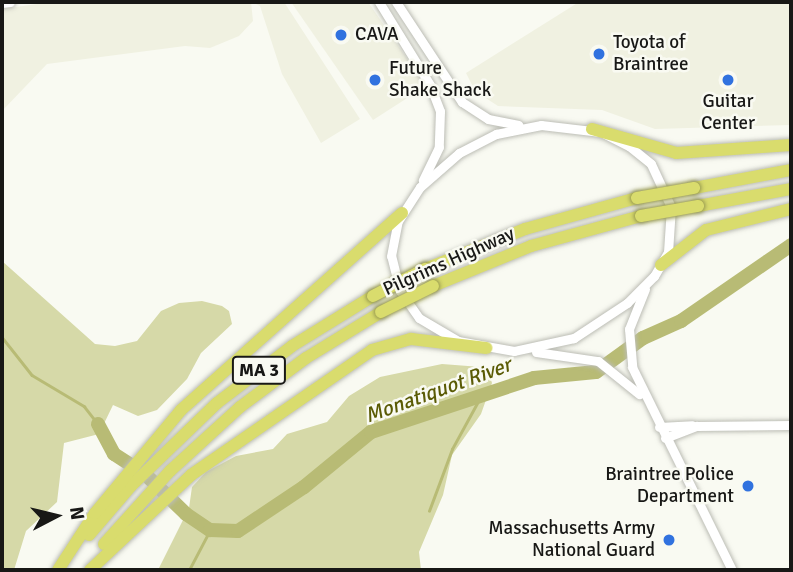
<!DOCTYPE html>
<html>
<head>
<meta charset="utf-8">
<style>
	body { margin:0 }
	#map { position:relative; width:793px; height:572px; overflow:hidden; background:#f9faf2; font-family:Signika,sans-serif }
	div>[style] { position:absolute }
	.built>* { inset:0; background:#f0f1e1 }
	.green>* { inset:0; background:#d6d9a8 }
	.stream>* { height:2.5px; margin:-1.25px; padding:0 1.25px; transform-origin:1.25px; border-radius:1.25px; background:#b8bb75 }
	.river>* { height:14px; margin:-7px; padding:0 7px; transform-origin:7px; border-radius:7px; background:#b8bb75 }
	.roads { filter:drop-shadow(0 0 2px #bcbdb5) drop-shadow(0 0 2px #bcbdb5) }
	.secondary>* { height:9px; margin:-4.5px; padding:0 4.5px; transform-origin:4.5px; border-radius:4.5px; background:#fff }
	.highway>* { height:12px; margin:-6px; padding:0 6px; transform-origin:6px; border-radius:6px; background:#d9dc6d }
	.bridges { filter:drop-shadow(0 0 2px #95974f) drop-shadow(0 0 2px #95974f) }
	.highway-bridge>* { height:12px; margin:-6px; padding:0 6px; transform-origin:6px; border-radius:6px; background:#d9dc6d }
	.dots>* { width:19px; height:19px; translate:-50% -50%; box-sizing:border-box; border:4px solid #f9faf2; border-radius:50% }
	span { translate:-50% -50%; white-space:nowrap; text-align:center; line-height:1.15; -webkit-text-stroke:5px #f9faf2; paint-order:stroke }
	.shield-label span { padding:2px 5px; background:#f9faf2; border:2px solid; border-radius:5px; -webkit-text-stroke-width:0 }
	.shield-label { font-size:18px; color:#181816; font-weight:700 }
	.poi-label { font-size:19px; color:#181816 }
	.left { translate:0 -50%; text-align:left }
	.right { translate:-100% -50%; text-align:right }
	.street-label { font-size:19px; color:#181816 }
	.water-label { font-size:21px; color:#5a5b05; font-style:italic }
	.frame { position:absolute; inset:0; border:4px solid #181816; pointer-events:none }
	.north { position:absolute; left:21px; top:481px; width:70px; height:70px; -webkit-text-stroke:5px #f9faf2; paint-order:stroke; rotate:83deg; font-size:19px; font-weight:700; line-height:28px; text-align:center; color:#181816 }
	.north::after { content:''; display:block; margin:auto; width:24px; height:32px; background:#181816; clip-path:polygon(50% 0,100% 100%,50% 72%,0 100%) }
</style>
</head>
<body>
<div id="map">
	<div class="built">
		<div style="clip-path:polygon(51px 2px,251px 2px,253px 21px,239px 36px,210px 48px,185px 46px,47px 64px,2px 111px,2px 9px)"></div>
		<div style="clip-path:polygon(252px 2px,284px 2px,360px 119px,321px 143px,282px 74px,260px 6px)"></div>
		<div style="clip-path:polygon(291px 2px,368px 2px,426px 86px,373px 120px)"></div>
		<div style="clip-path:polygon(579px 2px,791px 2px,791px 125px,655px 129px,602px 110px,498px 106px,475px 91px,466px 73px)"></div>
	</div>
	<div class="green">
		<div style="clip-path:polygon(2px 261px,95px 344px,115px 346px,137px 341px,161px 311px,179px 303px,202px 301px,222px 306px,229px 311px,232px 324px,201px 353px,187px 379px,157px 410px,138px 416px,113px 405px,99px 434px,64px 443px,57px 502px,26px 531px,14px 570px,2px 570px)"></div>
		<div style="clip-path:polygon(442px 364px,481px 367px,488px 371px,492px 383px,481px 414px,452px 455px,443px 495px,419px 552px,421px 570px,158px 570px,189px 508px,192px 487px,206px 472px,236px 456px,273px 449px,287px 434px,327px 422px,349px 396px,380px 377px)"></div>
	</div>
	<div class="stream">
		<div style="left:2px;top:337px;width:48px;rotate:51.7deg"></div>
		<div style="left:32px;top:375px;width:61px;rotate:30.8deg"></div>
		<div style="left:84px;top:406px;width:23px;rotate:52deg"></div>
		<div style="left:429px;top:511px;width:66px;rotate:-69.6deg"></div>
		<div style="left:452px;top:449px;width:60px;rotate:-61.3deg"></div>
		<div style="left:189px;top:570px;width:45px;rotate:-62.3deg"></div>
	</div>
	<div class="river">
		<div style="left:98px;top:424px;width:34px;rotate:62deg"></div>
		<div style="left:114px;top:454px;width:38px;rotate:33deg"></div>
		<div style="left:146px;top:475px;width:56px;rotate:44.3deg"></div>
		<div style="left:186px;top:514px;width:29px;rotate:34deg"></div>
		<div style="left:210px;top:530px;width:28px;rotate:2deg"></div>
		<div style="left:238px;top:531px;width:79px;rotate:-33.7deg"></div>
		<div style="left:304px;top:487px;width:87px;rotate:-39.4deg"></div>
		<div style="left:371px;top:432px;width:172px;rotate:-18.3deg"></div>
		<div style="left:534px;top:378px;width:62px;rotate:-5.5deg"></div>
		<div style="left:596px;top:372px;width:58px;rotate:-35.9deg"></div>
		<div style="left:643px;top:338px;width:42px;rotate:-24.1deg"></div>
		<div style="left:681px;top:321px;width:134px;rotate:-34.6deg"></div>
	</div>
	<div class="roads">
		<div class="secondary">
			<div style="left:379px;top:2px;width:97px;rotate:58.4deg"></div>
			<div style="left:430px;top:85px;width:28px;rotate:69deg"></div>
			<div style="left:440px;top:111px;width:36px;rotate:92deg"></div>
			<div style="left:439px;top:147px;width:37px;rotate:116deg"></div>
			<div style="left:396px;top:2px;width:120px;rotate:56.6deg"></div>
			<div style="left:462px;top:102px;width:31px;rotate:33deg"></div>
			<div style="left:488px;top:119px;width:31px;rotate:11deg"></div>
			<div style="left:2px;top:3px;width:8px;rotate:-7deg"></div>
			<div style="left:541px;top:125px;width:60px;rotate:6.7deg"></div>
			<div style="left:601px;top:132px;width:31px;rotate:27deg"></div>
			<div style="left:629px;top:146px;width:28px;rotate:39deg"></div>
			<div style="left:651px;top:164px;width:47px;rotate:65.1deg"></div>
			<div style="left:671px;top:207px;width:45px;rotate:93.8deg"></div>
			<div style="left:668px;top:252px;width:28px;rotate:120deg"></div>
			<div style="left:654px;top:276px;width:38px;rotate:135deg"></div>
			<div style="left:627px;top:303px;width:64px;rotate:146.6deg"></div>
			<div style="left:574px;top:338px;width:61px;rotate:167.8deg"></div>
			<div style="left:514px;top:351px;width:57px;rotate:-169.9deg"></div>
			<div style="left:458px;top:341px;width:45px;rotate:-149.5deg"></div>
			<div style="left:419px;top:318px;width:33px;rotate:-125deg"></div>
			<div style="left:400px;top:291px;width:36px;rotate:-104deg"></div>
			<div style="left:391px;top:256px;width:36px;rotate:-79deg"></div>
			<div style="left:398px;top:221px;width:40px;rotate:-57.1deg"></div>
			<div style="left:420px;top:187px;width:52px;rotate:-41.1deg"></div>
			<div style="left:459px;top:153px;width:42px;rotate:-27.2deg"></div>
			<div style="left:496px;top:134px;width:46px;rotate:-11.3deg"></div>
			<div style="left:645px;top:289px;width:43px;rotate:111.8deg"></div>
			<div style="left:629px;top:329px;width:38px;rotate:85deg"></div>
			<div style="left:632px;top:367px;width:226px;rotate:63.8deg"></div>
			<div style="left:536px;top:352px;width:63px;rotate:8.3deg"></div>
			<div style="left:598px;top:361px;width:53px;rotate:38.8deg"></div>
			<div style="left:659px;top:427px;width:33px;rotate:-3deg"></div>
			<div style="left:665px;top:438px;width:34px;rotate:-21deg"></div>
			<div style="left:697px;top:426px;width:94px;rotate:-0.6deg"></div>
		</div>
		<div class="highway">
			<div style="left:592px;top:129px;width:87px;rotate:15.9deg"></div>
			<div style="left:676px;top:153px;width:115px;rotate:-4deg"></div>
			<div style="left:694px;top:188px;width:99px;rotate:-10.5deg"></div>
			<div style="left:698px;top:206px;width:95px;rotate:-10.4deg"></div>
			<div style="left:661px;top:265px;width:57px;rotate:-37.9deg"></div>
			<div style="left:706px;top:230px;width:88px;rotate:-13.9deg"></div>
			<div style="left:425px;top:269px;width:108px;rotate:-21.8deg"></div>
			<div style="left:525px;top:229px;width:116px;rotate:-15.5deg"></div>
			<div style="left:433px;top:286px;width:106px;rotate:-22.2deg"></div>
			<div style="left:531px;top:246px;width:114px;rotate:-15.3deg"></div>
			<div style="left:89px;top:535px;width:65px;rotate:-49.4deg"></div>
			<div style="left:131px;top:486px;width:120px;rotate:-44deg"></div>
			<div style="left:217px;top:403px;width:94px;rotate:-37.2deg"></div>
			<div style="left:292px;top:346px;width:95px;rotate:-31.7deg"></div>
			<div style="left:104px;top:544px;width:98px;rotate:-47.9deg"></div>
			<div style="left:170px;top:471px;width:95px;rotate:-42.4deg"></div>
			<div style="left:240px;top:407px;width:82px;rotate:-36.6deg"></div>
			<div style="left:306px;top:358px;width:88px;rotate:-31.5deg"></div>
			<div style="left:58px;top:570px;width:68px;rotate:-57deg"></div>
			<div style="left:95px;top:513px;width:134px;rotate:-50.1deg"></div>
			<div style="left:181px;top:410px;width:296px;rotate:-41.7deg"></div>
			<div style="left:90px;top:570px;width:139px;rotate:-43.2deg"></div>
			<div style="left:191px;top:475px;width:220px;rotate:-34.6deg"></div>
			<div style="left:372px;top:350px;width:41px;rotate:-15.8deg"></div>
			<div style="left:411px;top:339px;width:76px;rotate:6.8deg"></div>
		</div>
	</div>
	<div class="bridges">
		<div class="highway-bridge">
			<div style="left:637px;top:198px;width:58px;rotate:-10deg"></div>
			<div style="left:641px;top:216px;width:58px;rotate:-10deg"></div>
			<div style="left:373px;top:296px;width:59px;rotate:-27.4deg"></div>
			<div style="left:381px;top:312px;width:58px;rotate:-26.6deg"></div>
		</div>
	</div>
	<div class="dots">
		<div style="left:341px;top:35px;background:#3172df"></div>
		<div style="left:599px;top:54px;background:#3172df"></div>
		<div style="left:375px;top:80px;background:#3172df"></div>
		<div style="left:728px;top:80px;background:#3172df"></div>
		<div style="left:748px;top:486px;background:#3172df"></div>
		<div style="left:669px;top:540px;background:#3172df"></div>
	</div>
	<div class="shield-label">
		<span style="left:259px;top:370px">MA 3</span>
	</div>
	<div class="poi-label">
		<span class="left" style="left:355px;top:35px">CAVA</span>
		<span class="left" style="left:613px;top:54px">Toyota of<br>Braintree</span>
		<span class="left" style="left:389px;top:80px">Future<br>Shake Shack</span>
		<span style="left:728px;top:113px">Guitar<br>Center</span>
		<span class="right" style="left:734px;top:486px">Braintree Police<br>Department</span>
		<span class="right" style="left:655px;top:540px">Massachusetts Army<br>National Guard</span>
	</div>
	<div class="street-label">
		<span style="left:449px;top:262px;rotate:-24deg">Pilgrims Highway</span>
	</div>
	<div class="water-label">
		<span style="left:438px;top:390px;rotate:-20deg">Monatiquot River</span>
	</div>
	<div class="frame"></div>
	<div class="north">N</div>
</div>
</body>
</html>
